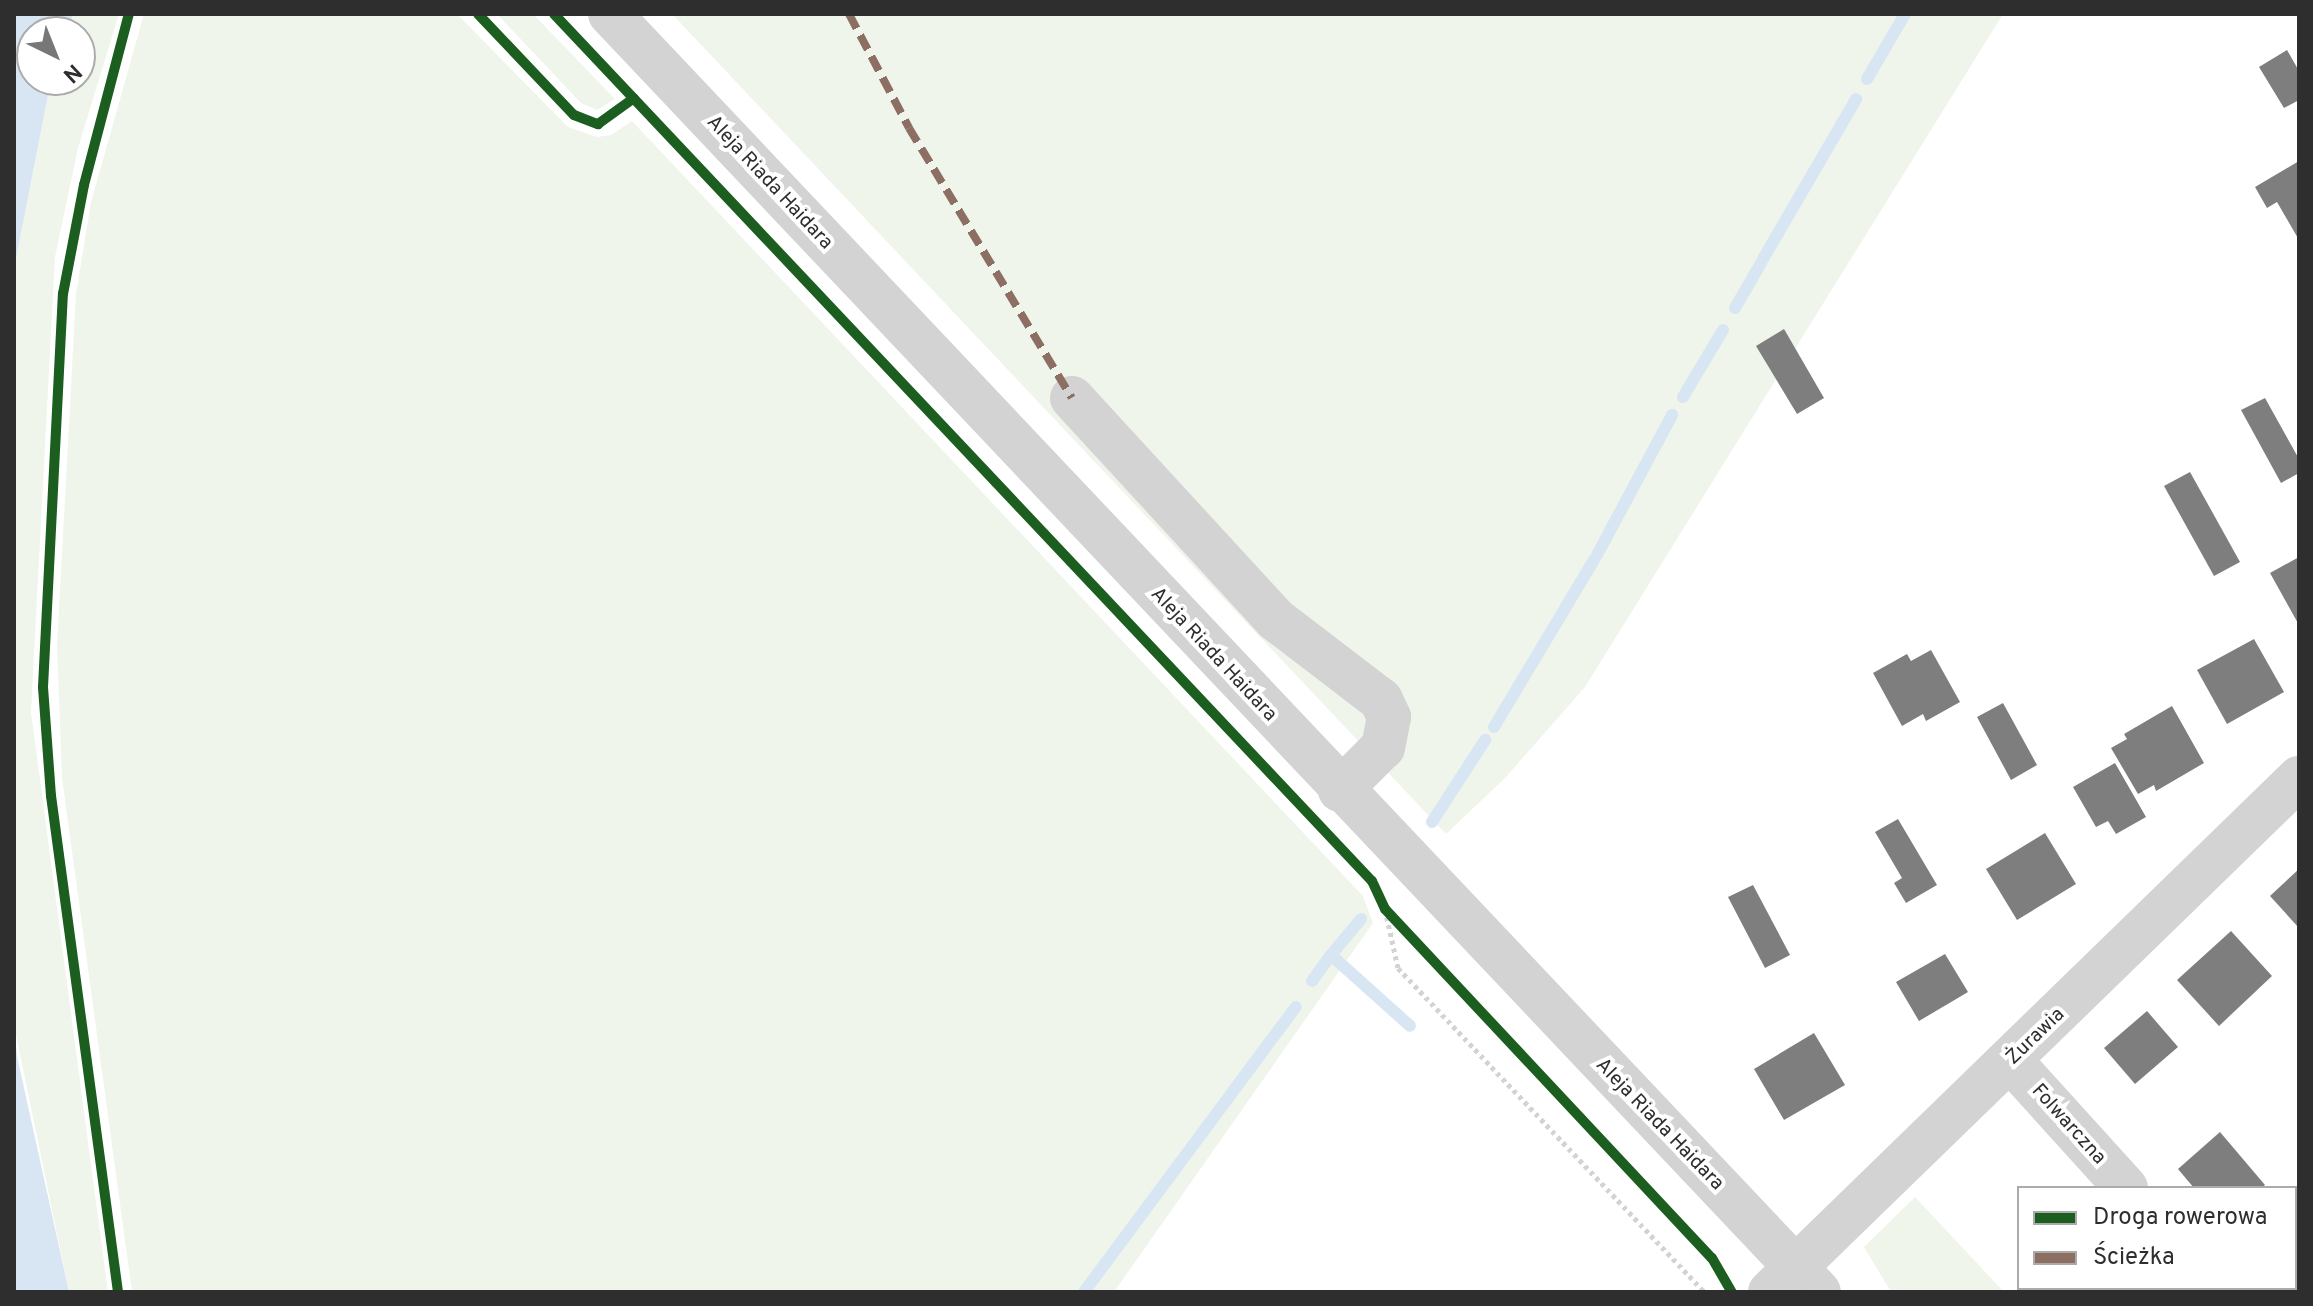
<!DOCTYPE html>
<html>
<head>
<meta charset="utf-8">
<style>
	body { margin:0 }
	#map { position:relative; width:2313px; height:1306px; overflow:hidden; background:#fff; font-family:Overpass,sans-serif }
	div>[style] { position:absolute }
	.green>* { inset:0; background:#f0f5eb }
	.water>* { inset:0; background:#d7e6f2 }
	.stream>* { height:12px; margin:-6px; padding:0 6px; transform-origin:6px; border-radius:6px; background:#d7e6f2 }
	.building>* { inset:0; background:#7e7e7e }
	.path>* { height:5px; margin-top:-2.5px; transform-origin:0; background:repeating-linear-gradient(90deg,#d3d3d3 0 4px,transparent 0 8px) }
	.minor>* { height:44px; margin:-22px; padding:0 22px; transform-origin:22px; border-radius:22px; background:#d3d3d3 }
	.quiet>* { height:8px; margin-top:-4px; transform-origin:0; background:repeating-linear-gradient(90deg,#8d6e63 0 16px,transparent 0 24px) }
	.cycleway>* { height:10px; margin:-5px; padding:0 5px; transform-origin:5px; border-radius:5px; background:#1b5e20 }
	span { translate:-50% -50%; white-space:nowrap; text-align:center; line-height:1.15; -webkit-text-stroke:8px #fff; paint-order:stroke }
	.street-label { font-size:20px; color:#2e2e2e }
	.frame { position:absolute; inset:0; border:16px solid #2e2e2e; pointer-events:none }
	.legend { position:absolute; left:2017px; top:1186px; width:280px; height:104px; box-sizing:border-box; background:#fff; border:2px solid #ababab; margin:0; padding:10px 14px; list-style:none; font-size:24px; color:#2e2e2e }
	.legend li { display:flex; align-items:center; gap:16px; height:40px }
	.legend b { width:40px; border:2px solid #ababab }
	.north { position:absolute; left:16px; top:16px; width:80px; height:80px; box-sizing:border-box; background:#fff; border:2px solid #ababab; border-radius:50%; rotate:137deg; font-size:22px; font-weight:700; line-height:32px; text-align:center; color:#2e2e2e }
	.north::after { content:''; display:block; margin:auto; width:28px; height:36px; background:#777; clip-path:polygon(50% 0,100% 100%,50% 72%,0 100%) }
</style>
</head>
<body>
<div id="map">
	<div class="green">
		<div style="clip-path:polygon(73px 14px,119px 14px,78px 148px,55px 257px,31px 712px,108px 1292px,69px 1292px,14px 1025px,14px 269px,51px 80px,80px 80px,80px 32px,67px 32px)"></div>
		<div style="clip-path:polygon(144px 14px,457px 14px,568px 127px,597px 137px,611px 135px,632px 121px,1363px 896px,1373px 923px,1114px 1292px,132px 1292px,62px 778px,57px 646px,76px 294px,91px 202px)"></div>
		<div style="clip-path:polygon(497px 14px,533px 14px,615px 99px,597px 110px,581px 103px)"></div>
		<div style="clip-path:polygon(672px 14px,2003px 14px,1585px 687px,1505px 778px,1446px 834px)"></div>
		<div style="clip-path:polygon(1915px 1197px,2004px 1292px,1891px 1292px,1864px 1247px)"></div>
	</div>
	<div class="water">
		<div style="clip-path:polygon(14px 14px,73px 14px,67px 32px,32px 32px,32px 80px,51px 80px,14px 269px)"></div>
		<div style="clip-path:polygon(14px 1025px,17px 1056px,69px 1292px,14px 1292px)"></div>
	</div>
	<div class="stream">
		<div style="left:1867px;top:79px;width:75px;rotate:-59.7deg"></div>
		<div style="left:1763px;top:259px;width:185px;rotate:-59.8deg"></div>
		<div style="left:1735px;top:308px;width:52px;rotate:-60deg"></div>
		<div style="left:1683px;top:397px;width:78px;rotate:-59.2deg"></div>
		<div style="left:1597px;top:555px;width:159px;rotate:-61.8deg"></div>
		<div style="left:1494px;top:727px;width:195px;rotate:-59.1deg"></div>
		<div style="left:1432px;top:822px;width:98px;rotate:-57.1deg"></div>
		<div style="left:1331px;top:955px;width:47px;rotate:-50.2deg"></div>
		<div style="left:1312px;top:981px;width:32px;rotate:-54deg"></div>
		<div style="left:1331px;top:955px;width:106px;rotate:41.9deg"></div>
		<div style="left:1084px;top:1292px;width:355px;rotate:-53.4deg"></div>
	</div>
	<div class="building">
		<div style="clip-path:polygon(2287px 50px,2299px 71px,2299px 100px,2284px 108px,2259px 67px)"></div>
		<div style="clip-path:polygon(2299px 161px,2299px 240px,2277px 202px,2267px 208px,2255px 187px)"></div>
		<div style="clip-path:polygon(1784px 329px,1824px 398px,1797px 414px,1756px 346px)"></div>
		<div style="clip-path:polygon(2265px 398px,2299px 459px,2299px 473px,2281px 483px,2241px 410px)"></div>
		<div style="clip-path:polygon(2190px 472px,2240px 562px,2214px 576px,2164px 486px)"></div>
		<div style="clip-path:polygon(2299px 557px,2299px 625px,2270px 573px)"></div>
		<div style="clip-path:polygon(2254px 639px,2284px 692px,2227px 724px,2197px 670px)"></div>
		<div style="clip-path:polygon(1931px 650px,1960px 702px,1926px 721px,1923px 714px,1902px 726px,1873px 673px,1907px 654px,1911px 661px)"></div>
		<div style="clip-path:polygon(2003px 703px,2037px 765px,2011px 780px,1977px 717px)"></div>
		<div style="clip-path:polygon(2172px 706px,2204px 763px,2156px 791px,2154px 785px,2138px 794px,2111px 748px,2127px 739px,2124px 734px)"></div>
		<div style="clip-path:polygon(2115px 763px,2146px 817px,2116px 834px,2108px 821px,2096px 827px,2073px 787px)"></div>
		<div style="clip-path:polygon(1898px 819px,1937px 885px,1906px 903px,1894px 883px,1902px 878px,1875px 832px)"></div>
		<div style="clip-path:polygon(2045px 833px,2076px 884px,2017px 920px,1986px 869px)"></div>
		<div style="clip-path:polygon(2299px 869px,2299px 928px,2270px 896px)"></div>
		<div style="clip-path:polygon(1753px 885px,1790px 955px,1765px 968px,1728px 897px)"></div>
		<div style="clip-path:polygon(2231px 931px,2272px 976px,2219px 1026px,2177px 980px)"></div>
		<div style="clip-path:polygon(1945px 954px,1968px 992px,1919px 1021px,1896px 982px)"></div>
		<div style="clip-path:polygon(2147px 1011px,2178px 1047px,2135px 1084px,2104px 1048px)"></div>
		<div style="clip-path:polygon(1814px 1033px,1845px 1085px,1784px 1120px,1754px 1069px)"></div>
		<div style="clip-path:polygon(2220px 1132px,2265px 1185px,2261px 1188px,2194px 1188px,2178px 1169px)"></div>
		<div style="clip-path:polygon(2299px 1245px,2299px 1292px,2281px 1292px,2277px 1288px,2295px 1288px)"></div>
	</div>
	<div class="path">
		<div style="left:1385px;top:909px;width:60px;rotate:77.6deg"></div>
		<div style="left:1398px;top:968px;width:446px;rotate:46.6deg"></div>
	</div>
	<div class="minor">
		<div style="left:610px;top:14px;width:1759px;rotate:46.59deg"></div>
		<div style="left:1072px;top:398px;width:300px;rotate:47.4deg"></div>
		<div style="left:1275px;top:619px;width:133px;rotate:37.4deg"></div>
		<div style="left:1381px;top:700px;width:19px;rotate:65deg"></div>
		<div style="left:1389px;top:717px;width:31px;rotate:101deg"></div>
		<div style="left:1383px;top:747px;width:61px;rotate:135deg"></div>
		<div style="left:2011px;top:1061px;width:171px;rotate:47.8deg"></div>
		<div style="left:2217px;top:1288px;width:6px;rotate:45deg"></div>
		<div style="left:1770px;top:1292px;width:738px;rotate:-44.18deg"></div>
	</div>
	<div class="quiet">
		<div style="left:849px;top:14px;width:129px;rotate:62.2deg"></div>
		<div style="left:909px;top:128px;width:315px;rotate:58.9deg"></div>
	</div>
	<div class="cycleway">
		<div style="left:478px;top:14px;width:139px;rotate:46.5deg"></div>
		<div style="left:574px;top:115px;width:26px;rotate:21deg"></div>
		<div style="left:598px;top:124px;width:44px;rotate:-35.8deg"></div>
		<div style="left:554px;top:14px;width:1192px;rotate:46.67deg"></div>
		<div style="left:1372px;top:881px;width:31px;rotate:65deg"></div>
		<div style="left:1385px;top:909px;width:478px;rotate:46.9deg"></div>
		<div style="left:1712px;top:1258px;width:39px;rotate:60deg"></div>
		<div style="left:118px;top:1292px;width:501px;rotate:-97.69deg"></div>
		<div style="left:51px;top:796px;width:109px;rotate:-94.2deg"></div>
		<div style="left:43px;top:687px;width:394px;rotate:-87.1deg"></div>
		<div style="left:63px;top:294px;width:111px;rotate:-79.1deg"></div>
		<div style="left:84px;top:185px;width:177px;rotate:-75.3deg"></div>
	</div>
	<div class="street-label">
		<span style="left:769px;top:183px;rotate:47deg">Aleja Riada Haidara</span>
		<span style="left:1213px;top:655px;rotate:47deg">Aleja Riada Haidara</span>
		<span style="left:2036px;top:1037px;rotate:-44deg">Żurawia</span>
		<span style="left:1659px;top:1125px;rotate:46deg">Aleja Riada Haidara</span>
		<span style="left:2068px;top:1125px;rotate:48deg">Folwarczna</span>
	</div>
	<div class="frame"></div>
	<ul class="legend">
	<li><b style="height:10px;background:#1b5e20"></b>Droga rowerowa</li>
	<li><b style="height:10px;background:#8d6e63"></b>Ścieżka</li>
	</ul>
	<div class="north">N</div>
</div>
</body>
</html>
